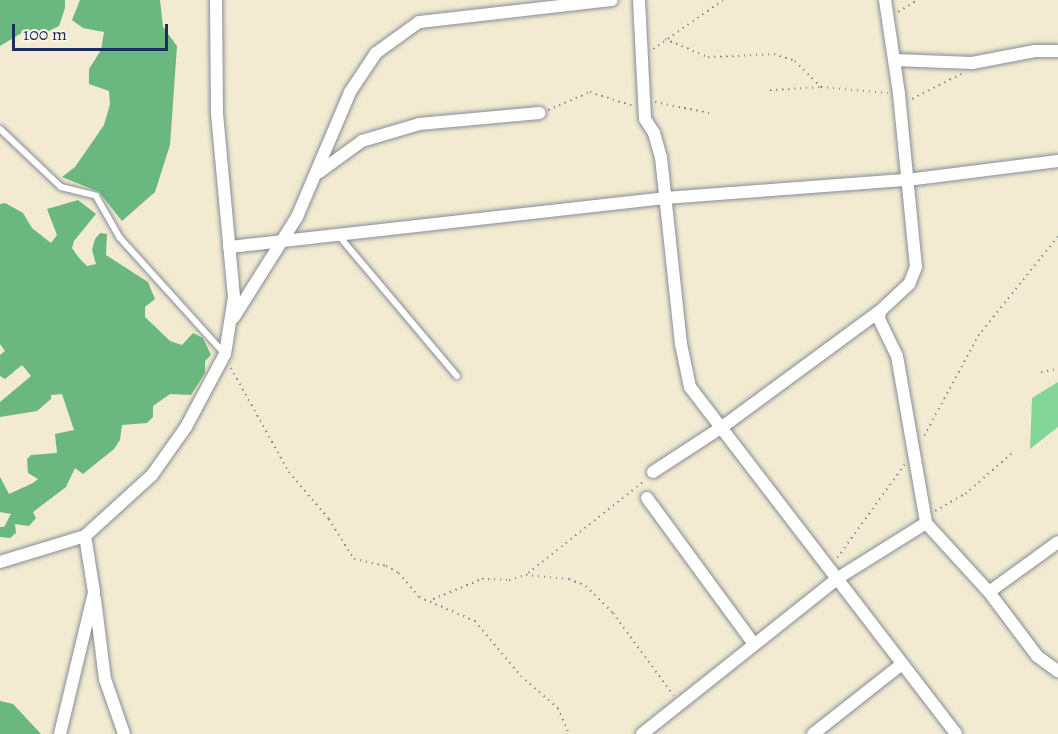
<!DOCTYPE html>
<html>
<head>
<meta charset="utf-8">
<style>
	body { margin:0 }
	#map { position:relative; width:1058px; height:734px; overflow:hidden; background:#f2ebd1; font-family:Alegreya,serif }
	div>[style] { position:absolute }
	.green>* { inset:0; background:#83d698 }
	.forest>* { inset:0; background:#6ab780 }
	.path>* { height:1.5px; margin-top:-0.75px; transform-origin:0; background:repeating-linear-gradient(90deg,#868d98 0 1.5px,transparent 0 6px) }
	.roads { filter:drop-shadow(0 0 2px #868d98) drop-shadow(0 0 2px #868d98) }
	.service>* { height:6px; margin:-3px; padding:0 3px; transform-origin:3px; border-radius:3px; background:#fff }
	.minor>* { height:12px; margin:-6px; padding:0 6px; transform-origin:6px; border-radius:6px; background:#fff }
	span { translate:-50% -50%; white-space:nowrap; text-align:center; line-height:1.15; -webkit-text-stroke:4.5px #fcf5e5; paint-order:stroke }
	.scale { position:absolute; left:12px; top:24px; width:156px; height:27px; box-sizing:border-box; border:3px solid #1b2f5e; border-top:0; padding-left:8px; font-size:18px; line-height:21px; white-space:nowrap; color:#1b2f5e; -webkit-text-stroke:4px #fcf5e5; paint-order:stroke }
</style>
</head>
<body>
<div id="map">
	<div class="green">
		<div style="clip-path:polygon(1058px 382px,1058px 427px,1030px 449px,1032px 398px)"></div>
	</div>
	<div class="forest">
		<div style="clip-path:polygon(0 0,65px 0,65px 8px,59px 26px,45px 33px,25px 31px,0 46px)"></div>
		<div style="clip-path:polygon(80px 0,160px 0,163px 27px,177px 46px,170px 145px,155px 192px,122px 221px,99px 192px,62px 177px,75px 167px,104px 125px,110px 104px,109px 91px,89px 84px,89px 69px,101px 50px,104px 32px,83px 28px,72px 20px)"></div>
		<div style="clip-path:polygon(78px 200px,96px 214px,74px 241px,72px 248px,79px 258px,87px 266px,96px 264px,92px 250px,95px 239px,100px 233px,107px 234px,106px 255px,148px 282px,155px 299px,145px 307px,145px 317px,170px 341px,182px 345px,193px 333px,203px 338px,211px 355px,205px 361px,205px 373px,191px 395px,170px 394px,153px 406px,153px 417px,147px 423px,122px 425px,120px 440px,114px 449px,83px 474px,75px 468px,66px 487px,33px 512px,36px 518px,29px 526px,15px 524px,16px 533px,10px 538px,0 537px,0 527px,4px 527px,11px 514px,0 512px,0 477px,9px 494px,33px 483px,38px 479px,28px 473px,27px 459px,31px 455px,57px 453px,55px 434px,74px 430px,62px 394px,51px 395px,51px 399px,37px 411px,0 417px,0 402px,31px 376px,22px 365px,5px 379px,0 376px,0 355px,5px 351px,0 344px,0 204px,5px 203px,23px 213px,32px 228px,51px 243px,57px 235px,47px 209px)"></div>
		<div style="clip-path:polygon(0 701px,13px 704px,41px 734px,0 734px)"></div>
	</div>
	<div class="path">
		<div style="left:898px;top:12px;width:22px;rotate:-32deg"></div>
		<div style="left:665px;top:39px;width:47px;rotate:22.7deg"></div>
		<div style="left:708px;top:57px;width:66px;rotate:-2.6deg"></div>
		<div style="left:774px;top:54px;width:22px;rotate:18deg"></div>
		<div style="left:795px;top:61px;width:37px;rotate:45deg"></div>
		<div style="left:653px;top:49px;width:85px;rotate:-35deg"></div>
		<div style="left:770px;top:90px;width:51px;rotate:-3.4deg"></div>
		<div style="left:821px;top:87px;width:67px;rotate:5.1deg"></div>
		<div style="left:912px;top:99px;width:55px;rotate:-27deg"></div>
		<div style="left:655px;top:102px;width:60px;rotate:11.5deg"></div>
		<div style="left:548px;top:110px;width:46px;rotate:-23.2deg"></div>
		<div style="left:590px;top:92px;width:45px;rotate:18deg"></div>
		<div style="left:231px;top:368px;width:119px;rotate:60.9deg"></div>
		<div style="left:289px;top:472px;width:62px;rotate:49.6deg"></div>
		<div style="left:329px;top:519px;width:47px;rotate:58deg"></div>
		<div style="left:354px;top:559px;width:33px;rotate:12deg"></div>
		<div style="left:386px;top:566px;width:15px;rotate:28deg"></div>
		<div style="left:399px;top:573px;width:31px;rotate:50deg"></div>
		<div style="left:419px;top:597px;width:61px;rotate:23.2deg"></div>
		<div style="left:475px;top:621px;width:72px;rotate:50.1deg"></div>
		<div style="left:521px;top:676px;width:49px;rotate:40.9deg"></div>
		<div style="left:558px;top:708px;width:28px;rotate:67deg"></div>
		<div style="left:1041px;top:372px;width:17px;rotate:-10deg"></div>
		<div style="left:924px;top:436px;width:114px;rotate:-61.6deg"></div>
		<div style="left:978px;top:336px;width:128px;rotate:-51.3deg"></div>
		<div style="left:935px;top:511px;width:34px;rotate:-30deg"></div>
		<div style="left:965px;top:494px;width:62px;rotate:-41.1deg"></div>
		<div style="left:837px;top:558px;width:115px;rotate:-54.2deg"></div>
		<div style="left:528px;top:573px;width:148px;rotate:-38.4deg"></div>
		<div style="left:433px;top:599px;width:53px;rotate:-22.2deg"></div>
		<div style="left:482px;top:579px;width:27px;rotate:2deg"></div>
		<div style="left:509px;top:580px;width:18px;rotate:-16deg"></div>
		<div style="left:526px;top:575px;width:43px;rotate:5.3deg"></div>
		<div style="left:569px;top:579px;width:18px;rotate:22deg"></div>
		<div style="left:586px;top:586px;width:38px;rotate:45deg"></div>
		<div style="left:613px;top:613px;width:103px;rotate:53.7deg"></div>
	</div>
	<div class="roads">
		<div class="service">
			<div style="left:0;top:129px;width:84px;rotate:43.6deg"></div>
			<div style="left:61px;top:187px;width:36px;rotate:14deg"></div>
			<div style="left:96px;top:196px;width:48px;rotate:60.3deg"></div>
			<div style="left:120px;top:238px;width:155px;rotate:47.9deg"></div>
			<div style="left:339px;top:236px;width:183px;rotate:49.9deg"></div>
		</div>
		<div class="minor">
			<div style="left:639px;top:0;width:119px;rotate:87.1deg"></div>
			<div style="left:645px;top:119px;width:17px;rotate:57deg"></div>
			<div style="left:654px;top:133px;width:25px;rotate:74deg"></div>
			<div style="left:661px;top:157px;width:188px;rotate:83.9deg"></div>
			<div style="left:681px;top:344px;width:44px;rotate:78.2deg"></div>
			<div style="left:690px;top:387px;width:437px;rotate:52.5deg"></div>
			<div style="left:885px;top:0;width:95px;rotate:81.5deg"></div>
			<div style="left:899px;top:94px;width:174px;rotate:84.4deg"></div>
			<div style="left:916px;top:267px;width:18px;rotate:112deg"></div>
			<div style="left:909px;top:284px;width:40px;rotate:137deg"></div>
			<div style="left:880px;top:311px;width:8px;rotate:97deg"></div>
			<div style="left:879px;top:319px;width:41px;rotate:64.1deg"></div>
			<div style="left:897px;top:356px;width:169px;rotate:80.1deg"></div>
			<div style="left:926px;top:523px;width:93px;rotate:47.6deg"></div>
			<div style="left:989px;top:592px;width:80px;rotate:53.1deg"></div>
			<div style="left:1037px;top:656px;width:26px;rotate:36deg"></div>
			<div style="left:895px;top:60px;width:77px;rotate:2.2deg"></div>
			<div style="left:972px;top:63px;width:64px;rotate:-10.8deg"></div>
			<div style="left:1035px;top:51px;width:23px"></div>
			<div style="left:318px;top:173px;width:54px;rotate:-36deg"></div>
			<div style="left:362px;top:141px;width:59px;rotate:-16.6deg"></div>
			<div style="left:419px;top:124px;width:121px;rotate:-5.2deg"></div>
			<div style="left:229px;top:247px;width:439px;rotate:-6.4deg"></div>
			<div style="left:665px;top:198px;width:243px;rotate:-4.3deg"></div>
			<div style="left:907px;top:180px;width:152px;rotate:-7.2deg"></div>
			<div style="left:234px;top:317px;width:118px;rotate:-57.8deg"></div>
			<div style="left:297px;top:217px;width:136px;rotate:-67deg"></div>
			<div style="left:350px;top:92px;width:47px;rotate:-56.3deg"></div>
			<div style="left:376px;top:53px;width:53px;rotate:-35.8deg"></div>
			<div style="left:419px;top:22px;width:194px;rotate:-6.5deg"></div>
			<div style="left:653px;top:472px;width:82px;rotate:-33.1deg"></div>
			<div style="left:722px;top:427px;width:196px;rotate:-36.3deg"></div>
			<div style="left:647px;top:498px;width:181px;rotate:53.8deg"></div>
			<div style="left:0;top:562px;width:89px;rotate:-17deg"></div>
			<div style="left:85px;top:536px;width:91px;rotate:-42.3deg"></div>
			<div style="left:152px;top:475px;width:59px;rotate:-54.7deg"></div>
			<div style="left:186px;top:427px;width:83px;rotate:-61.9deg"></div>
			<div style="left:225px;top:354px;width:58px;rotate:-81deg"></div>
			<div style="left:234px;top:297px;width:184px;rotate:-95.3deg"></div>
			<div style="left:217px;top:114px;width:114px;rotate:-90.5deg"></div>
			<div style="left:989px;top:592px;width:85px;rotate:-35.9deg"></div>
			<div style="left:95px;top:599px;width:81px;rotate:82.9deg"></div>
			<div style="left:105px;top:679px;width:58px;rotate:70.9deg"></div>
			<div style="left:60px;top:734px;width:146px;rotate:-76.5deg"></div>
			<div style="left:94px;top:592px;width:57px;rotate:-99.1deg"></div>
			<div style="left:642px;top:734px;width:251px;rotate:-38.5deg"></div>
			<div style="left:838px;top:578px;width:104px;rotate:-32deg"></div>
			<div style="left:813px;top:734px;width:113px;rotate:-38.2deg"></div>
		</div>
	</div>
	<div class="scale">100 m</div>
</div>
</body>
</html>
